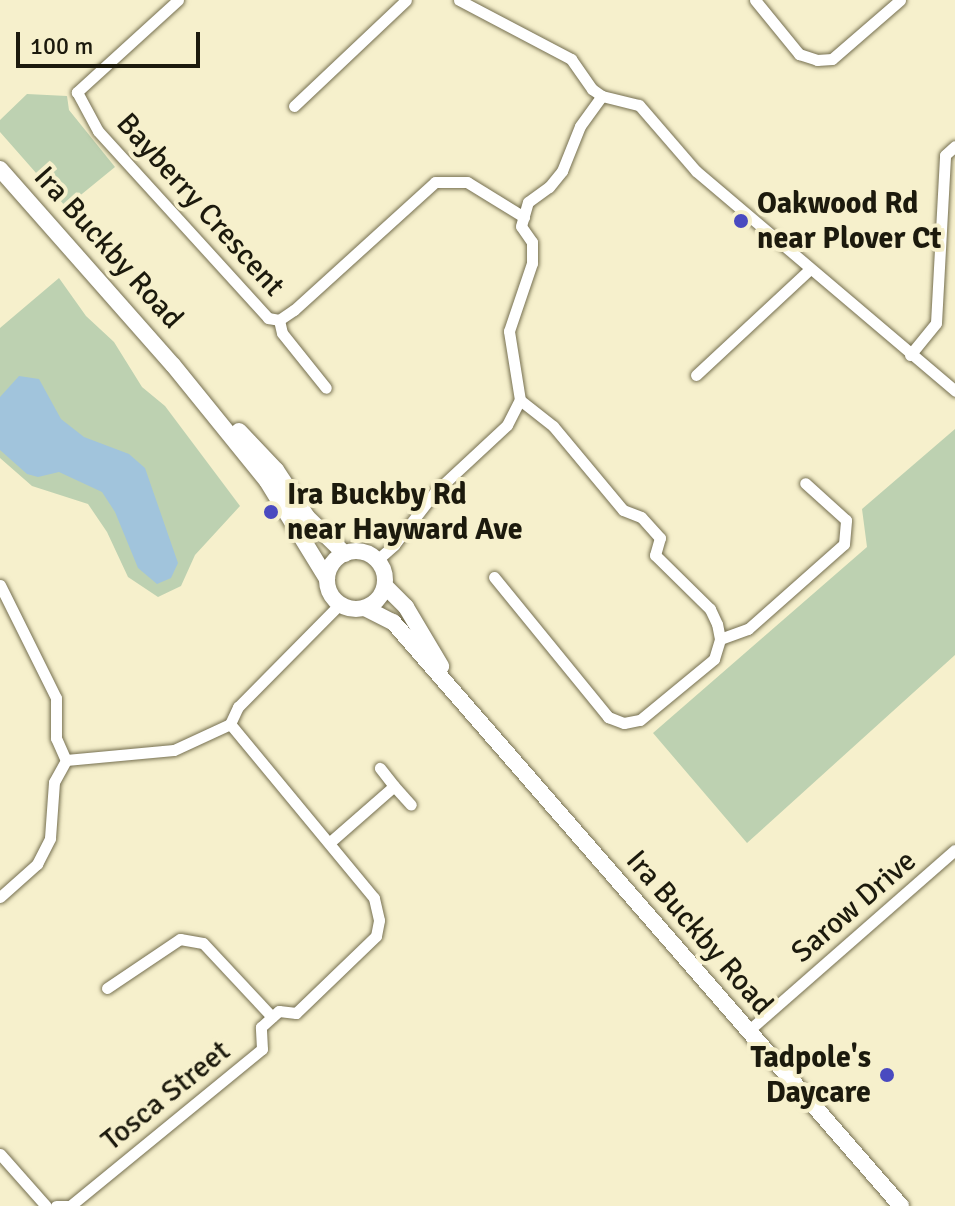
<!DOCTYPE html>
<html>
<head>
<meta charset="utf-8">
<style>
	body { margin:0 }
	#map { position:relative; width:955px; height:1206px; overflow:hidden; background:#f6f0cc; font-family:Signika,sans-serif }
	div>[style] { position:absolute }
	.green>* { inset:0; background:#bdd1b1 }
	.water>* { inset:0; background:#a1c4dc }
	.roads { filter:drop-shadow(0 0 2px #756f50) drop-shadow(0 0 2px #756f50) }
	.street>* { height:11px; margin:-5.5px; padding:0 5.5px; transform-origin:5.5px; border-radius:5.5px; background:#fff }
	.secondary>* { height:16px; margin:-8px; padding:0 8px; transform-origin:8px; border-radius:8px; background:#fff }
	.secondary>.ring { margin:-8px; padding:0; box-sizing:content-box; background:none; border:16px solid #fff; border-radius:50% }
	.dots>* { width:22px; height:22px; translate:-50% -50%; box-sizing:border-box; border:4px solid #f6f0cc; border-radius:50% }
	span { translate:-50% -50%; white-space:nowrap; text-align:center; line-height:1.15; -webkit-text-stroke:8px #f6f0cc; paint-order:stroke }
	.poi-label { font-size:30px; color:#1c1a0d; font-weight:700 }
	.left { translate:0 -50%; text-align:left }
	.right { translate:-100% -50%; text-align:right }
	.street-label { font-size:30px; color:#1c1a0d }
	.scale { position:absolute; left:16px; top:32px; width:184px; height:36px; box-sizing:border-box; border:4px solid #1c1a0d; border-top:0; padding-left:10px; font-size:24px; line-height:28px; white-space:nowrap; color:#1c1a0d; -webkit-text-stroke:6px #f6f0cc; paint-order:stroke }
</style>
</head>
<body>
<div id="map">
	<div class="green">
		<div style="clip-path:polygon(27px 94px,67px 96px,69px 110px,115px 167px,66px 207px,0 132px,0 120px)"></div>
		<div style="clip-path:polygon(59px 278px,86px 316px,114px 342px,142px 387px,165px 406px,240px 506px,195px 555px,181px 586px,158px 597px,128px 577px,107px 532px,88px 504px,32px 486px,0 458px,0 328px)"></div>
		<div style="clip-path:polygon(955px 429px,955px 655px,747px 843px,653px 733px,867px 547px,862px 509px)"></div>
	</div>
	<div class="water">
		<div style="clip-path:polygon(19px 376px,39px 379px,61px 419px,84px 437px,129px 454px,145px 468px,178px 563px,171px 578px,157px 584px,138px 568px,115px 512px,102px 492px,59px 472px,38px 477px,27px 474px,0 450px,0 397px)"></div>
	</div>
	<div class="roads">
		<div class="street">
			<div style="left:178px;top:0;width:137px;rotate:137.7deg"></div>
			<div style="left:77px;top:92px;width:44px;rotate:61.7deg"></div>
			<div style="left:98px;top:131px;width:253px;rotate:47.7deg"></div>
			<div style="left:268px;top:318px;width:11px;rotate:10deg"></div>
			<div style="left:279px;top:320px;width:18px;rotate:-34deg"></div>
			<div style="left:294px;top:310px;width:190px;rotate:-42.2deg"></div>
			<div style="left:435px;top:182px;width:32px"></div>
			<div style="left:467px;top:182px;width:67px;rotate:31.6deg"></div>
			<div style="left:459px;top:0;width:127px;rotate:27.8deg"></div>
			<div style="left:571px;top:59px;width:37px;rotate:55deg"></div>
			<div style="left:592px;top:89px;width:12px;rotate:35deg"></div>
			<div style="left:602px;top:96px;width:38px;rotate:14deg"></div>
			<div style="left:639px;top:105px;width:87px;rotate:49.2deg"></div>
			<div style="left:696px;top:171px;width:340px;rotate:40.3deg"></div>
			<div style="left:755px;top:0;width:70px;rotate:50.8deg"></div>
			<div style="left:799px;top:54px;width:19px;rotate:18deg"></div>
			<div style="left:817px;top:60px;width:15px;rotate:-4deg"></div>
			<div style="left:832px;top:59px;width:90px;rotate:-40.9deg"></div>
			<div style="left:294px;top:106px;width:154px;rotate:-43.4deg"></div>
			<div style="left:279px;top:320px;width:13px;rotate:77deg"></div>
			<div style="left:282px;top:333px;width:70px;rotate:51.3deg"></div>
			<div style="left:910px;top:355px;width:41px;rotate:-50.9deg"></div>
			<div style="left:936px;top:323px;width:168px;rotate:-86.9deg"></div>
			<div style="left:945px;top:155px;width:13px;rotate:-42deg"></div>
			<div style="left:696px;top:375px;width:156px;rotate:-42.9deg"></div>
			<div style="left:377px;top:560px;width:23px;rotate:-41deg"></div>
			<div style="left:394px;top:545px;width:67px;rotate:-52.3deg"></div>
			<div style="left:435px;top:492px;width:98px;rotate:-42.9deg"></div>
			<div style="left:507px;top:425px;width:28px;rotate:-63deg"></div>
			<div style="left:520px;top:400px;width:70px;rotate:-99.1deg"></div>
			<div style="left:509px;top:331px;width:72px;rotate:-71.3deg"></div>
			<div style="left:532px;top:263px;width:21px;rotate:-90deg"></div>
			<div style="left:532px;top:242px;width:19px;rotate:-125deg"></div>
			<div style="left:521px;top:226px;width:25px;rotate:-74deg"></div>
			<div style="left:528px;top:202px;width:26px;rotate:-36deg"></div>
			<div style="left:549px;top:187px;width:21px;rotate:-51deg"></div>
			<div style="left:562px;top:171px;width:48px;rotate:-68.2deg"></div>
			<div style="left:580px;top:126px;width:37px;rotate:-54deg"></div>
			<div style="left:494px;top:577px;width:181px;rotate:50.8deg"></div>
			<div style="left:608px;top:717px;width:17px;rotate:21deg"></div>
			<div style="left:624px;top:723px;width:16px;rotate:-11deg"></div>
			<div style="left:640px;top:720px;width:96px;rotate:-39.5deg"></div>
			<div style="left:714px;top:659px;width:21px;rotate:-73deg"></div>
			<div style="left:720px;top:639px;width:15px;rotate:-101deg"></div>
			<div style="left:717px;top:624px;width:17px;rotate:-115deg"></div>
			<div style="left:710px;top:609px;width:77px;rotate:-135.5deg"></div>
			<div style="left:655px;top:555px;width:18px;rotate:-74deg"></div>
			<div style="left:660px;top:538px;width:28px;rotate:-132deg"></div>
			<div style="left:641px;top:517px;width:19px;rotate:-159deg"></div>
			<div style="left:623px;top:510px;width:109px;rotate:-129.8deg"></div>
			<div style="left:553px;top:426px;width:42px;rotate:-141.8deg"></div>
			<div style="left:0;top:585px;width:126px;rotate:63.6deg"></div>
			<div style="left:56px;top:698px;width:40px;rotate:90deg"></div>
			<div style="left:56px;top:738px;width:24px;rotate:66deg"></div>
			<div style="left:720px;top:639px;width:30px;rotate:-20deg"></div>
			<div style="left:748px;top:629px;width:128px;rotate:-41.5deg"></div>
			<div style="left:844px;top:544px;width:24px;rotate:-85deg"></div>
			<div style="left:846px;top:520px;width:55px;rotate:-137.9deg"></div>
			<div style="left:394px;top:786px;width:25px;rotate:48deg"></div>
			<div style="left:329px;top:843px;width:86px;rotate:-41.2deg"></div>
			<div style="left:394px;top:786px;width:23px;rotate:-128deg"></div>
			<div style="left:0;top:897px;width:50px;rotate:-41.7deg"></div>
			<div style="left:37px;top:864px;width:29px;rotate:-63deg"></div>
			<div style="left:50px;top:838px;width:56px;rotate:-85.9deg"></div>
			<div style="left:54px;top:782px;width:25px;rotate:-61deg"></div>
			<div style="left:66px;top:760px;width:108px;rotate:-5.3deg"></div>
			<div style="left:174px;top:750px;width:62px;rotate:-24.9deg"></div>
			<div style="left:230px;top:724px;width:19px;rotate:-65deg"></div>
			<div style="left:238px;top:707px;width:145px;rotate:-45.3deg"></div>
			<div style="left:107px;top:988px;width:88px;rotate:-33.9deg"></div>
			<div style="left:180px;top:939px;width:23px;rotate:10deg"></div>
			<div style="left:203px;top:943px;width:101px;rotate:47deg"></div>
			<div style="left:748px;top:1031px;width:275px;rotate:-41.2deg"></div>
			<div style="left:0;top:1154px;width:69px;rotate:48.5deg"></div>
			<div style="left:56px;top:1206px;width:14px"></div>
			<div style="left:70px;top:1206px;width:248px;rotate:-39.3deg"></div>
			<div style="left:262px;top:1049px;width:22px;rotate:-93deg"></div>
			<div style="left:261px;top:1027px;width:24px;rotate:-42deg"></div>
			<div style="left:279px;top:1011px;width:17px;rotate:7deg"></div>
			<div style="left:296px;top:1013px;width:111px;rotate:-43.9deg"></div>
			<div style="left:376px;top:936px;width:16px;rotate:-79deg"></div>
			<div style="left:379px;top:920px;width:23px;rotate:-103deg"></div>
			<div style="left:374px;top:898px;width:226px;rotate:-129.6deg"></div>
		</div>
		<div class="secondary">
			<div style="left:0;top:169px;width:261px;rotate:48.6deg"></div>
			<div style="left:173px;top:365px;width:149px;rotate:51deg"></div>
			<div style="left:267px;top:481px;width:115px;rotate:58.5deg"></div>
			<div style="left:239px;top:431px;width:54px;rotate:46.5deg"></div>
			<div style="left:276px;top:470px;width:56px;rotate:56.6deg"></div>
			<div style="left:307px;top:517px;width:53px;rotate:44.2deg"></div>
			<div class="ring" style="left:327px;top:551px;width:42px;height:42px"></div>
			<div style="left:385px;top:586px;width:30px;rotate:45deg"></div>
			<div style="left:406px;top:607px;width:69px;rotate:59.3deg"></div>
			<div style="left:365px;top:608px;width:31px;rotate:27deg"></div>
			<div style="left:393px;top:622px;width:774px;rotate:48.98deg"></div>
		</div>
	</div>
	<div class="dots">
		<div style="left:741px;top:221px;background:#4a4ac0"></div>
		<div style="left:271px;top:512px;background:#4a4ac0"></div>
		<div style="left:887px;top:1075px;background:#4a4ac0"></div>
	</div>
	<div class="poi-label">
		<span class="left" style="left:757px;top:221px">Oakwood Rd<br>near Plover Ct</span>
		<span class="left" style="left:287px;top:512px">Ira Buckby Rd<br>near Hayward Ave</span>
		<span class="right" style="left:871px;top:1075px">Tadpole's<br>Daycare</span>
	</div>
	<div class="street-label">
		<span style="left:200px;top:205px;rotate:48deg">Bayberry Crescent</span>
		<span style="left:108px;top:248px;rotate:48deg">Ira Buckby Road</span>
		<span style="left:854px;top:907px;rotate:-41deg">Sarow Drive</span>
		<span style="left:699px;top:933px;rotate:49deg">Ira Buckby Road</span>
		<span style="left:166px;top:1096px;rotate:-39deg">Tosca Street</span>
	</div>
	<div class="scale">100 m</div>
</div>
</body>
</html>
